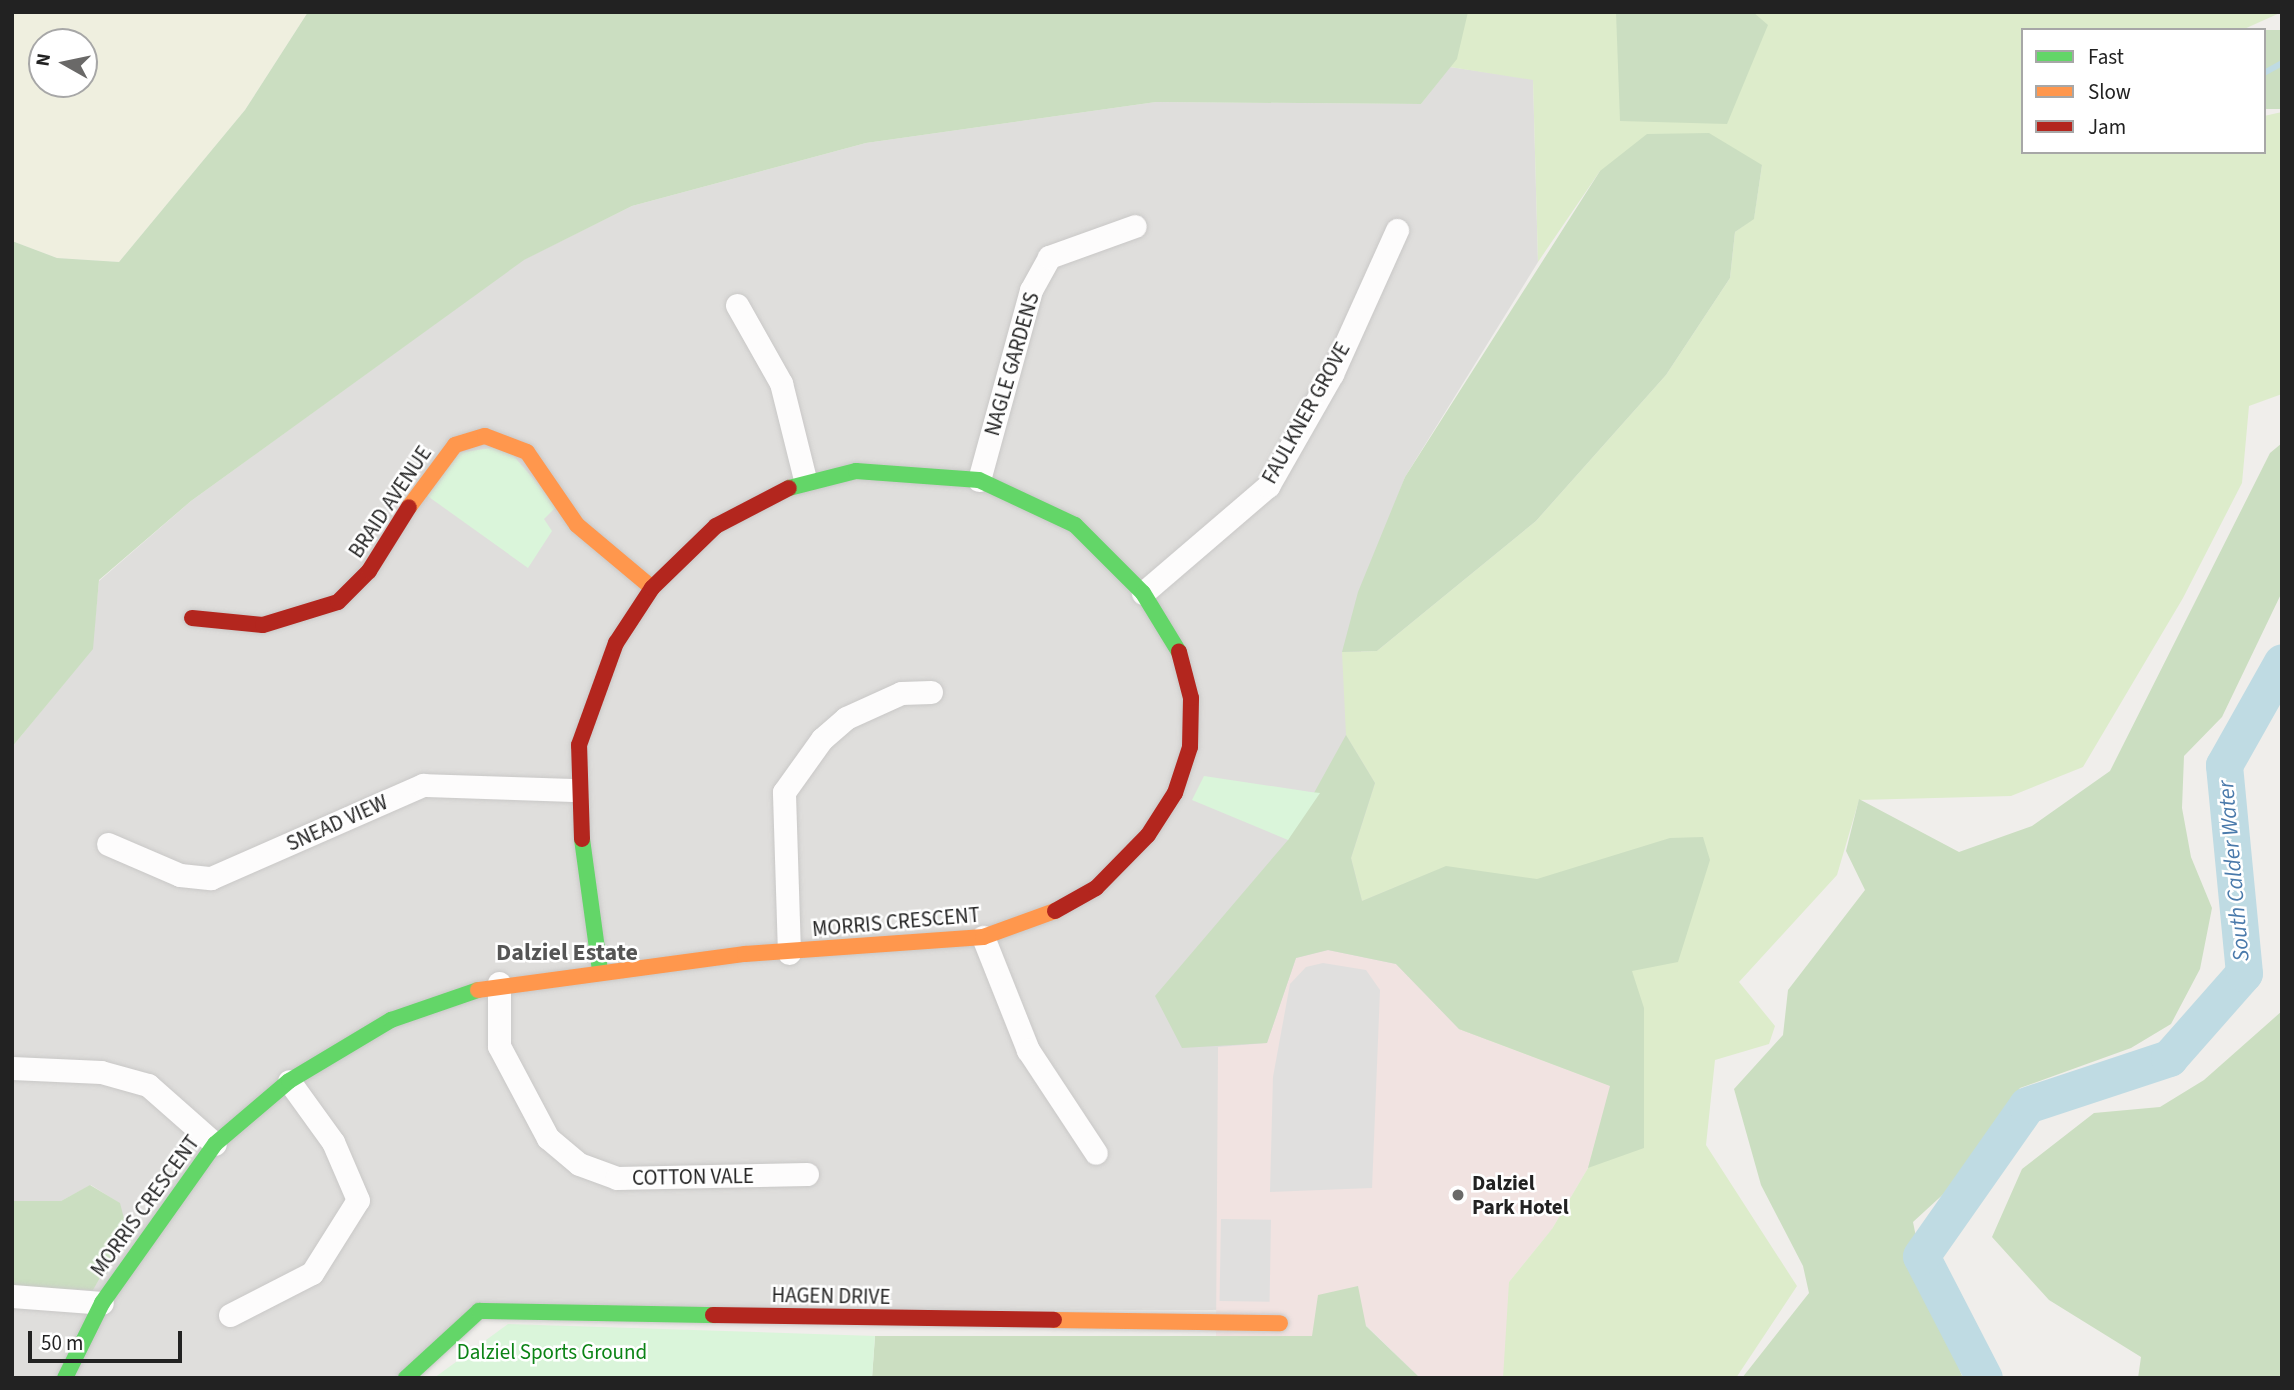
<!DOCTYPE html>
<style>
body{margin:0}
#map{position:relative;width:2294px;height:1390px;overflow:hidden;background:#f0eeeb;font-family:"Source Sans 3",sans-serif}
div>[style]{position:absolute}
.residential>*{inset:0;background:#dfdedc}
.commercial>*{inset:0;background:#f1e3e1}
.farmland>*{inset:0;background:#efefdf}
.grass>*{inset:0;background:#ddeccb}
.forest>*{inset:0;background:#cbdec1;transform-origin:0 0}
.park>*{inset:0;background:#daf5da}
.parking>*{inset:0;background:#e0dfde;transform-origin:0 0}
.stream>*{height:6px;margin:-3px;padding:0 3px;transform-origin:3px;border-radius:3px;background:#bfdbe3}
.river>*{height:37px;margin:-18.5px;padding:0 18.5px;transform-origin:18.5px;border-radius:18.5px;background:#bfdbe3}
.roads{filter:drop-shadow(0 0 2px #c9c8c7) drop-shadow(0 0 2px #c9c8c7)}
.street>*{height:23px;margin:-11.5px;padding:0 11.5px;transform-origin:11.5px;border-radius:11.5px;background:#fdfcfc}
.fast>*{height:16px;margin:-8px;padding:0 8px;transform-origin:8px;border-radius:8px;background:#63d668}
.slow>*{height:16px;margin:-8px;padding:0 8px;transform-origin:8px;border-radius:8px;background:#ff974d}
.jam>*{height:16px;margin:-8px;padding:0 8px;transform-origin:8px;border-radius:8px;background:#b3261e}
.dots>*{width:19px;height:19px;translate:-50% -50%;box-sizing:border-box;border:4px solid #fff;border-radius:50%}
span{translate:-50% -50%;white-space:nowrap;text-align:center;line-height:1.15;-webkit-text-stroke:5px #fff;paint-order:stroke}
.street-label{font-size:21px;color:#222}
.poi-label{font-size:21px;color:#222;font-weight:700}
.left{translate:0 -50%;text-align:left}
.park-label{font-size:21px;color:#0c8416}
.water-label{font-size:23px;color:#4a7aab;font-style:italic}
.quarter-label{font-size:24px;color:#555;font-weight:700}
.frame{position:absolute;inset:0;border:14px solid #222;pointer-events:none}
.legend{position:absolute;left:2021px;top:28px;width:245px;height:126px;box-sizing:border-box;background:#fff;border:2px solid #a7a7a7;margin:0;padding:9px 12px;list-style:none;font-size:21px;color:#222}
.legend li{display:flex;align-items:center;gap:14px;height:35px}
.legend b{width:35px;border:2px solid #a7a7a7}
.north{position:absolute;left:28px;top:28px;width:70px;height:70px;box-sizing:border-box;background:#fff;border:2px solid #a7a7a7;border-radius:50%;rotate:279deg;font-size:19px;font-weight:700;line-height:28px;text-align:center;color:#222}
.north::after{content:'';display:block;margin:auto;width:24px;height:32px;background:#6a6968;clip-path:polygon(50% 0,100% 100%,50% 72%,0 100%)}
.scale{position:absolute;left:28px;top:1331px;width:154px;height:32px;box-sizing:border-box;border:4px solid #222;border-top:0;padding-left:9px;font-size:21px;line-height:24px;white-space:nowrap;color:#222;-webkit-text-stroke:5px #fff;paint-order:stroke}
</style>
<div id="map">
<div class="residential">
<i style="clip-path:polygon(1450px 67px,1533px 79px,1538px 262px,1405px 477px,1351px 621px,1552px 1229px,1420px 1378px,1366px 1325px,1215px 1310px,479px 1311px,406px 1378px,12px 1378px,12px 1288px,123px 1224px,119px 1203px,91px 1185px,61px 1201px,12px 1201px,12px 747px,92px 649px,99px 581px,191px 501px,523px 260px,632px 206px,866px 143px,1156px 102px,1421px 104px)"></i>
</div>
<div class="commercial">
<i style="clip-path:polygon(1328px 950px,1396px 964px,1459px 1029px,1611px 1086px,1588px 1168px,1552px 1229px,1509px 1282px,1515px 1313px,1504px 1378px,1420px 1378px,1366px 1325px,1313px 1336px,1216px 1336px,1218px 1047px,1267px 1043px,1296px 958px)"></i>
</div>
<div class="farmland">
<i style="clip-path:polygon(evenodd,12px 12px,308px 12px,245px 110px,119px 262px,57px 258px,12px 241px,12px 12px,42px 42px,84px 42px,84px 84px,42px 84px,42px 42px)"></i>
</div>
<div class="grass">
<i style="clip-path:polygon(1466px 12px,2282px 12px,2242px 30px,2023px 30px,2023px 152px,2264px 152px,2264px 116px,2282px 112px,2282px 394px,2249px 406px,2242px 483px,2183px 598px,2083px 767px,2011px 796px,1859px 800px,1837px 875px,1739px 982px,1775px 1026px,1769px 1044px,1715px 1060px,1706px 1145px,1797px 1286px,1736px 1378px,1503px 1378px,1509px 1282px,1552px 1229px,1588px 1168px,1611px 1086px,1459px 1029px,1445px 867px,1362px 901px,1351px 858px,1375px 783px,1346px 735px,1342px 652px,1377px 651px,1536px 521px,1666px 375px,1730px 278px,1735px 232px,1754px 218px,1762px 165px,1600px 171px,1538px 262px,1533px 80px,1450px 67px)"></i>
</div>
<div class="forest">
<i style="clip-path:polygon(308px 12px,1468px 12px,1457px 59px,1421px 104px,1156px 102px,866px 143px,632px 206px,524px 260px,191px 501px,99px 580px,93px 649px,12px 747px,12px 241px,57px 258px,119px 262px,245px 110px)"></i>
<i style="clip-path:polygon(1616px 12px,1753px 12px,1768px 25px,1727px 124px,1620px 121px)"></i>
<i style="left:2282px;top:30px;width:79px;height:19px;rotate:90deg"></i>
<i style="clip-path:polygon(1709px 133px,1762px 165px,1754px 219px,1735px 232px,1730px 278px,1666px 375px,1536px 521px,1377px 651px,1342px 652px,1358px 592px,1405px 477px,1600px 171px,1647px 134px)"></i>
<i style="clip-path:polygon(2282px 443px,2282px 592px,2222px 717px,2184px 756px,2182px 808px,2191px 857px,2212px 908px,2200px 969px,2171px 1024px,2131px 1048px,2020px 1088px,1962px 1177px,1913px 1222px,1928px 1296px,1963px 1378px,1742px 1378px,1809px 1293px,1803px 1266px,1761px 1185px,1734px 1089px,1783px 1035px,1788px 990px,1865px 890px,1846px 851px,1859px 799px,1959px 852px,2032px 826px,2110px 771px,2270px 453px)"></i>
<i style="clip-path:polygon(1346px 735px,1375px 783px,1351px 858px,1362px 901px,1446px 866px,1537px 879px,1670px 838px,1703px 837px,1710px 860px,1678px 962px,1632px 971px,1644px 1008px,1644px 1148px,1588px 1168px,1610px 1086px,1459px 1029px,1396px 964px,1328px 950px,1296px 958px,1267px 1043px,1182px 1048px,1155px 996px,1288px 840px)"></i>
<i style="clip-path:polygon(2282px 1011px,2282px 1378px,2138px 1378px,2141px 1357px,2049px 1300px,1992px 1237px,2022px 1169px,2094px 1113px,2160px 1107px,2204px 1080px)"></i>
<i style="clip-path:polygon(90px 1185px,120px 1203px,127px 1230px,93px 1290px,12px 1288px,12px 1201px,61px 1201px)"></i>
<i style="clip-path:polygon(1358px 1286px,1366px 1326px,1420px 1378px,872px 1378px,875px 1336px,1312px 1336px,1318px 1295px)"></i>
</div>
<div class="park">
<i style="clip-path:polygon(505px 446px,557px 506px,544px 519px,552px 531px,528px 568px,422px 492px,456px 453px)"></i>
<i style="clip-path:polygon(1204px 776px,1311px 792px,1320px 793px,1288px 840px,1192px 800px)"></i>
<i style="clip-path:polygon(508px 1324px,875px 1336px,872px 1378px,434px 1378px)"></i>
</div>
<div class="parking">
<i style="clip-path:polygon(1323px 963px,1366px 970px,1380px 990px,1372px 1188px,1270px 1192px,1273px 1077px,1290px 984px,1306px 967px)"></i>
<i style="left:1221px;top:1219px;width:50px;height:82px;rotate:1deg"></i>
</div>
<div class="stream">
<i style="left:2264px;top:73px;width:21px;rotate:-29deg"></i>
</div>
<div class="river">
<i style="left:1984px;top:1378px;width:137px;rotate:-117.3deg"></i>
<i style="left:1921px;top:1256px;width:184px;rotate:-54.9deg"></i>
<i style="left:2027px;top:1105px;width:150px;rotate:-18.3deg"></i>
<i style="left:2169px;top:1058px;width:113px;rotate:-48.6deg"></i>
<i style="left:2244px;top:973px;width:209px;rotate:-95.5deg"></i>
<i style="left:2224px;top:765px;width:118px;rotate:-60.6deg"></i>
</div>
<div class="roads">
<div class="street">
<i style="left:737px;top:305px;width:90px;rotate:60.6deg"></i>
<i style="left:781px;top:383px;width:99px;rotate:76deg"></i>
<i style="left:979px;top:480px;width:197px;rotate:-74.7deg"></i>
<i style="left:1031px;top:290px;width:38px;rotate:-61deg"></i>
<i style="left:1049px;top:257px;width:91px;rotate:-19.8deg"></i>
<i style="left:1143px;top:593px;width:165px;rotate:-40.6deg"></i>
<i style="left:1268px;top:486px;width:129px;rotate:-60.3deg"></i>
<i style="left:1332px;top:374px;width:158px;rotate:-65.7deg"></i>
<i style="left:108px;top:844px;width:78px;rotate:23.3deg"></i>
<i style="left:180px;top:875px;width:31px;rotate:6deg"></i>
<i style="left:211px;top:878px;width:232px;rotate:-23.7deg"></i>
<i style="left:423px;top:785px;width:153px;rotate:1.9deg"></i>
<i style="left:983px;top:937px;width:122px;rotate:68.3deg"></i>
<i style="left:1028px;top:1050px;width:123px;rotate:56.6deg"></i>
<i style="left:789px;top:953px;width:161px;rotate:-91.8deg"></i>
<i style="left:784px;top:792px;width:65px;rotate:-54.4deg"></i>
<i style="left:822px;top:739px;width:32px;rotate:-41deg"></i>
<i style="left:846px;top:718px;width:60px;rotate:-24.4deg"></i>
<i style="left:901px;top:693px;width:30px;rotate:-2deg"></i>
<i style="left:499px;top:983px;width:63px;rotate:90deg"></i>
<i style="left:499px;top:1046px;width:104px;rotate:62deg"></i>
<i style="left:548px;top:1138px;width:40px;rotate:40deg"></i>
<i style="left:579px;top:1164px;width:40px;rotate:20.2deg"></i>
<i style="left:617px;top:1178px;width:190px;rotate:-1.2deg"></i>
<i style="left:12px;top:1068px;width:89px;rotate:2.6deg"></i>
<i style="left:101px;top:1072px;width:49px;rotate:15.5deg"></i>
<i style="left:148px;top:1085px;width:89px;rotate:41.4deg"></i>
<i style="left:12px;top:1296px;width:90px;rotate:4.4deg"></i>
<i style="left:230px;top:1315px;width:92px;rotate:-27.1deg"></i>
<i style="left:312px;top:1273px;width:86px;rotate:-57.8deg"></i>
<i style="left:358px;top:1200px;width:63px;rotate:-113.3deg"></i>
<i style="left:333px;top:1142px;width:75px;rotate:-125.8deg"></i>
</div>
<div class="fast">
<i style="left:789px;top:488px;width:69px;rotate:-14.2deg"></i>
<i style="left:856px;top:471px;width:123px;rotate:4.2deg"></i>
<i style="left:979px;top:480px;width:106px;rotate:25.1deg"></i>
<i style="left:1075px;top:525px;width:96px;rotate:45deg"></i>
<i style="left:1143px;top:593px;width:69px;rotate:58.6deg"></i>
<i style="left:582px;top:839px;width:133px;rotate:82.2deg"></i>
<i style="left:65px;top:1378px;width:84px;rotate:-63.7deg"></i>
<i style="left:102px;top:1303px;width:195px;rotate:-54.6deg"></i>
<i style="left:215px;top:1144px;width:97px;rotate:-40.4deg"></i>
<i style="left:289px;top:1081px;width:119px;rotate:-30.9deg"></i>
<i style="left:391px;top:1020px;width:92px;rotate:-19deg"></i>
<i style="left:406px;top:1378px;width:99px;rotate:-42.5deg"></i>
<i style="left:479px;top:1311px;width:234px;rotate:1deg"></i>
</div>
<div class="slow">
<i style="left:409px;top:507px;width:77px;rotate:-53.4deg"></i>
<i style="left:455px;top:445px;width:31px;rotate:-17deg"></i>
<i style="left:485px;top:436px;width:45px;rotate:20.9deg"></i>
<i style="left:527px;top:452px;width:88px;rotate:55.6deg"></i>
<i style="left:577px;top:525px;width:98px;rotate:40deg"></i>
<i style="left:478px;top:990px;width:269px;rotate:-7.7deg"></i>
<i style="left:745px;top:954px;width:239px;rotate:-4.1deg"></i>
<i style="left:983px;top:937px;width:77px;rotate:-19.9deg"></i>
<i style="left:1054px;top:1320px;width:226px;rotate:0.8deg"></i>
</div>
<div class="jam">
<i style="left:192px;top:618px;width:71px;rotate:5.6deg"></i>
<i style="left:263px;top:625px;width:78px;rotate:-17deg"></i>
<i style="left:338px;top:602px;width:44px;rotate:-45deg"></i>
<i style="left:369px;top:571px;width:75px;rotate:-58deg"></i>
<i style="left:582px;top:839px;width:94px;rotate:-91.8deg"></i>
<i style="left:579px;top:745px;width:109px;rotate:-70.1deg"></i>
<i style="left:616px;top:643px;width:66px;rotate:-56.8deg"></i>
<i style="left:652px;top:588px;width:89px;rotate:-44.1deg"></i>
<i style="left:716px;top:526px;width:82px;rotate:-27.5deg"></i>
<i style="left:1055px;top:911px;width:47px;rotate:-29.3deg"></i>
<i style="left:1096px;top:888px;width:74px;rotate:-45.5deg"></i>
<i style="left:1148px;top:835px;width:50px;rotate:-57.3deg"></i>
<i style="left:1175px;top:793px;width:48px;rotate:-71.9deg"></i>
<i style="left:1190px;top:747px;width:49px;rotate:-88.8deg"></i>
<i style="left:1191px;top:698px;width:48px;rotate:-104.6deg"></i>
<i style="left:713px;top:1315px;width:341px;rotate:0.8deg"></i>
</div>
</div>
<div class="dots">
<i style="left:1458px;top:1195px;background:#6a6968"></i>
</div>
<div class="street-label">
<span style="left:1012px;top:364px;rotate:-74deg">NAGLE GARDENS</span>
<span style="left:1306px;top:413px;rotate:-61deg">FAULKNER GROVE</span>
<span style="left:390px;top:502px;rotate:-56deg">BRAID AVENUE</span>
<span style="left:337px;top:823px;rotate:-24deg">SNEAD VIEW</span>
<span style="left:896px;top:922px;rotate:-5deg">MORRIS CRESCENT</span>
<span style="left:693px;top:1177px;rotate:-1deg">COTTON VALE</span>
<span style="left:145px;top:1206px;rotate:-54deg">MORRIS CRESCENT</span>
<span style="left:831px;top:1296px;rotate:1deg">HAGEN DRIVE</span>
</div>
<div class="poi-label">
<span class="left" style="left:1472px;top:1195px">Dalziel<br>Park Hotel</span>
</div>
<div class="park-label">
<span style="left:552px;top:1352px">Dalziel Sports Ground</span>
</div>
<div class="water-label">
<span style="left:2234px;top:871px;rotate:-95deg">South Calder Water</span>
</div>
<div class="quarter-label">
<span style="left:567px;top:953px">Dalziel Estate</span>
</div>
<div class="frame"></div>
<ul class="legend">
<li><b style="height:9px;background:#63d668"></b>Fast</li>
<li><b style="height:9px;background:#ff974d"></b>Slow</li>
<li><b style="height:9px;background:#b3261e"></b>Jam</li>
</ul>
<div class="north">N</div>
<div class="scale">50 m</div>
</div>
